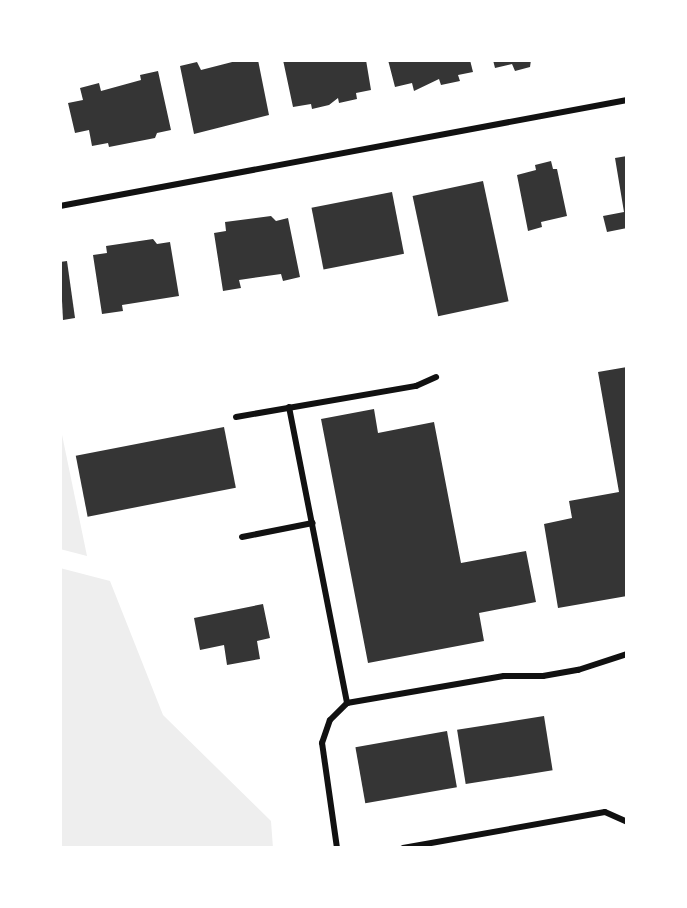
<!DOCTYPE html>
<style>
body{margin:0}
#map{position:relative;width:687px;height:908px;overflow:hidden;background:#fff;font-family:"Public Sans",sans-serif}
div>[style]{position:absolute}
.green>*{inset:0;background:#eee}
.building>*{inset:0;background:#353535;transform-origin:0 0}
.minor>*{height:6px;margin:-3px;padding:0 3px;transform-origin:3px;border-radius:3px;background:#111}
span{translate:-50% -50%;white-space:nowrap;text-align:center;line-height:1.15;-webkit-text-stroke:4.5px #fff;paint-order:stroke}
.frame{position:absolute;inset:0;border:62px solid #fff;pointer-events:none}
</style>
<div id="map">
<div class="green">
<i style="clip-path:polygon(60px 425px,87px 556px,60px 549px)"></i>
<i style="clip-path:polygon(60px 568px,110px 581px,163px 715px,271px 821px,273px 848px,60px 848px)"></i>
</div>
<div class="building">
<i style="clip-path:polygon(240px 60px,258px 60px,269px 115px,194px 134px,180px 66px,197px 62px,201px 70px)"></i>
<i style="clip-path:polygon(283px 60px,366px 60px,371px 90px,356px 93px,357px 99px,339px 103px,338px 98px,329px 105px,312px 109px,311px 104px,293px 107px)"></i>
<i style="clip-path:polygon(388px 60px,470px 60px,473px 72px,458px 75px,460px 81px,441px 85px,439px 79px,414px 91px,412px 83px,395px 87px)"></i>
<i style="clip-path:polygon(493px 60px,531px 60px,530px 67px,515px 71px,512px 64px,495px 68px)"></i>
<i style="clip-path:polygon(158px 71px,171px 130px,157px 133px,155px 138px,109px 147px,108px 143px,92px 146px,89px 130px,75px 133px,68px 103px,83px 100px,80px 88px,99px 83px,101px 91px,141px 80px,140px 75px)"></i>
<i style="clip-path:polygon(627px 156px,627px 228px,607px 232px,603px 216px,624px 212px,615px 158px)"></i>
<i style="clip-path:polygon(551px 161px,553px 169px,557px 169px,567px 216px,541px 222px,542px 227px,528px 231px,517px 175px,536px 170px,535px 165px)"></i>
<i style="left:483px;top:181px;width:123px;height:72px;rotate:78deg"></i>
<i style="left:392px;top:192px;width:63px;height:82px;rotate:79deg"></i>
<i style="clip-path:polygon(271px 216px,276px 221px,288px 218px,300px 277px,283px 281px,281px 274px,239px 280px,241px 288px,223px 291px,214px 233px,226px 231px,225px 222px)"></i>
<i style="clip-path:polygon(153px 239px,157px 244px,170px 242px,179px 296px,122px 305px,123px 311px,102px 314px,93px 255px,107px 253px,106px 246px)"></i>
<i style="clip-path:polygon(67px 261px,75px 318px,63px 320px,60px 262px)"></i>
<i style="clip-path:polygon(627px 367px,627px 596px,558px 608px,544px 524px,572px 518px,569px 501px,619px 492px,598px 372px)"></i>
<i style="clip-path:polygon(374px 409px,378px 433px,434px 422px,461px 563px,526px 551px,536px 602px,479px 613px,484px 641px,368px 663px,321px 419px)"></i>
<i style="left:224px;top:427px;width:62px;height:151px;rotate:79deg"></i>
<i style="clip-path:polygon(263px 604px,270px 638px,257px 641px,260px 659px,227px 665px,224px 645px,200px 650px,194px 618px)"></i>
<i style="left:544px;top:716px;width:55px;height:88px;rotate:81deg"></i>
<i style="left:447px;top:731px;width:57px;height:93px;rotate:80deg"></i>
</div>
<div class="minor">
<i style="left:60px;top:206px;width:577px;rotate:-10.59deg"></i>
<i style="left:289px;top:407px;width:302px;rotate:78.9deg"></i>
<i style="left:236px;top:417px;width:183px;rotate:-9.8deg"></i>
<i style="left:416px;top:386px;width:22px;rotate:-24deg"></i>
<i style="left:242px;top:537px;width:72px;rotate:-11.2deg"></i>
<i style="left:337px;top:848px;width:106px;rotate:-98.1deg"></i>
<i style="left:322px;top:743px;width:24px;rotate:-71deg"></i>
<i style="left:330px;top:720px;width:24px;rotate:-45deg"></i>
<i style="left:347px;top:703px;width:159px;rotate:-9.8deg"></i>
<i style="left:504px;top:676px;width:39px"></i>
<i style="left:543px;top:676px;width:36px;rotate:-10deg"></i>
<i style="left:578px;top:670px;width:52px;rotate:-18.1deg"></i>
<i style="left:403px;top:848px;width:205px;rotate:-10.1deg"></i>
<i style="left:605px;top:812px;width:24px;rotate:24deg"></i>
</div>
<div class="frame"></div>
</div>
